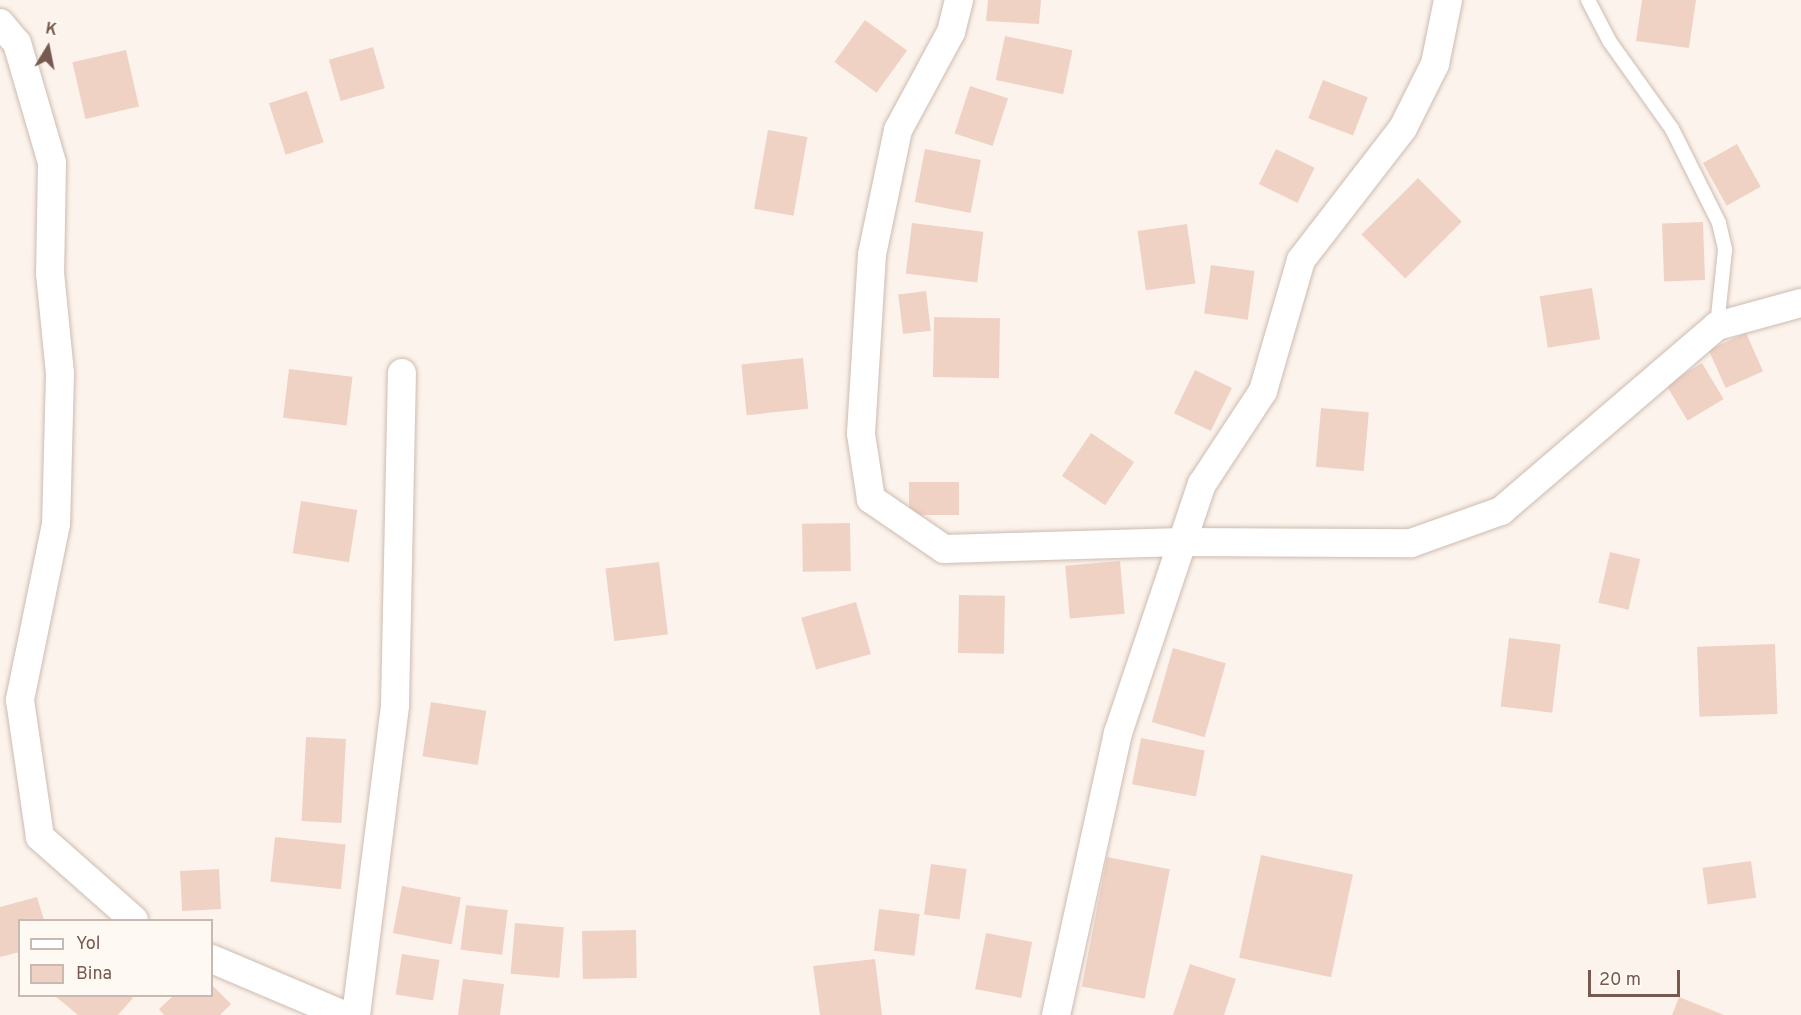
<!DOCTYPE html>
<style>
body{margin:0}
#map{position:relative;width:1801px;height:1015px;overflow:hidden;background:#fcf4ec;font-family:Overpass,sans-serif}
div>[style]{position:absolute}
.building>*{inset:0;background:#f0d2c5;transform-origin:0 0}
.roads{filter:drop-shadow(0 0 2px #cebbb1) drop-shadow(0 0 2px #cebbb1)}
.lane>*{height:14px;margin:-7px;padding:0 7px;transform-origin:7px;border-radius:7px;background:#fff}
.street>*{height:28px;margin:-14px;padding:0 14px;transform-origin:14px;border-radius:14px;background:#fff}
span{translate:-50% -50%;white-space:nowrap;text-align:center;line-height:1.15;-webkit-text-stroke:4.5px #fef9f3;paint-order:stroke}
.legend{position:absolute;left:18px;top:919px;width:195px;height:78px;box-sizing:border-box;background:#fef9f3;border:2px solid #c8b9b1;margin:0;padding:8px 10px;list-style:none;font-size:18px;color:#77594f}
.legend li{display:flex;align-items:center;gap:12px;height:30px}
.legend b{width:30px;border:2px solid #c8b9b1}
.north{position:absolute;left:18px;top:18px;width:60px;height:60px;-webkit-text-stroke:4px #fef9f3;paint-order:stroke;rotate:10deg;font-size:16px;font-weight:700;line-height:24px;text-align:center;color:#77594f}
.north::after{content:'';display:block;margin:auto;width:21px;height:27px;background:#77594f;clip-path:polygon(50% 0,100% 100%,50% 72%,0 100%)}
.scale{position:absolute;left:1588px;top:970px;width:92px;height:27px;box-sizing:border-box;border:3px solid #77594f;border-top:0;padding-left:8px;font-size:18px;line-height:21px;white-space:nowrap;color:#77594f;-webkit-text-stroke:4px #fef9f3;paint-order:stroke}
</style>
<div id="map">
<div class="building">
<i style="clip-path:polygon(988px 0,1041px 0,1039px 24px,986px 21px)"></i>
<i style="clip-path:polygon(1642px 0,1696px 0,1689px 48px,1636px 41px)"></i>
<i style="left:865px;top:20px;width:52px;height:52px;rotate:36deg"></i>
<i style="left:1005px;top:36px;width:69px;height:45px;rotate:12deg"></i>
<i style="left:373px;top:47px;width:43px;height:46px;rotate:74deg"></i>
<i style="left:126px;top:50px;width:58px;height:55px;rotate:77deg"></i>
<i style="left:1323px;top:80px;width:48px;height:41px;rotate:21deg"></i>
<i style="left:970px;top:86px;width:40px;height:50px;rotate:18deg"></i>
<i style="left:307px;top:91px;width:54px;height:40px;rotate:72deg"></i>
<i style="left:768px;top:130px;width:40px;height:80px;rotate:10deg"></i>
<i style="left:1737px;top:144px;width:49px;height:39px;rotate:61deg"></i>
<i style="left:925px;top:149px;width:57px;height:54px;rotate:11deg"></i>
<i style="left:1276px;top:149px;width:43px;height:39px;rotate:26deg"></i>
<i style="left:1418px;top:178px;width:62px;height:80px;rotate:45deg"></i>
<i style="left:1703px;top:222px;width:58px;height:41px;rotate:88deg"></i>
<i style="left:912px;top:223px;width:72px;height:51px;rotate:7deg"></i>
<i style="left:1187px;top:224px;width:60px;height:50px;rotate:82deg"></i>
<i style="left:1211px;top:265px;width:44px;height:49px;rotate:8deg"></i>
<i style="left:1592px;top:288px;width:52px;height:53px;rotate:81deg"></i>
<i style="left:926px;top:291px;width:40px;height:28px;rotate:83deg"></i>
<i style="left:934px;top:317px;width:66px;height:60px;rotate:1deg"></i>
<i style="left:1746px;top:333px;width:42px;height:41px;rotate:66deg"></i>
<i style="left:803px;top:358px;width:51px;height:62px;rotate:84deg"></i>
<i style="left:1702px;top:363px;width:42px;height:42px;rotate:59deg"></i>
<i style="left:289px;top:369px;width:64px;height:49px;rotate:7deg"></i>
<i style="left:1195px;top:370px;width:41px;height:48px;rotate:26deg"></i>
<i style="left:1321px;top:408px;width:48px;height:59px;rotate:5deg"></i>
<i style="left:1091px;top:433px;width:52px;height:52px;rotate:34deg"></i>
<i style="left:959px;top:482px;width:33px;height:50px;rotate:90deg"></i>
<i style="left:301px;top:501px;width:57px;height:53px;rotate:9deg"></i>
<i style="left:850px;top:523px;width:48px;height:48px;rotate:89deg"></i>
<i style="left:1610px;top:552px;width:31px;height:52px;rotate:13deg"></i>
<i style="left:1120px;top:561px;width:53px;height:55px;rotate:85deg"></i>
<i style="left:659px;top:562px;width:73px;height:54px;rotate:83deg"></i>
<i style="left:959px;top:595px;width:46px;height:58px;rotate:1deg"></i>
<i style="left:856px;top:602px;width:54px;height:57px;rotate:74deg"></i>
<i style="left:1509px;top:638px;width:52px;height:69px;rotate:7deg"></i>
<i style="left:1775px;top:644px;width:70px;height:78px;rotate:88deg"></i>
<i style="left:1173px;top:648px;width:55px;height:77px;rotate:16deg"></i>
<i style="left:431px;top:702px;width:56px;height:55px;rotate:9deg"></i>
<i style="left:306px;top:737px;width:40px;height:84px;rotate:3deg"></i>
<i style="left:1141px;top:738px;width:65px;height:47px;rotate:11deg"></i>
<i style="left:275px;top:837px;width:71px;height:45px;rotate:6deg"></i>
<i style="left:1261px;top:855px;width:94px;height:105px;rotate:12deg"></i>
<i style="left:1107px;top:857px;width:64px;height:132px;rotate:11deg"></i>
<i style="left:1751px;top:861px;width:37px;height:49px;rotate:82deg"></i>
<i style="left:931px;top:864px;width:36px;height:51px;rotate:8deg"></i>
<i style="left:219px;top:869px;width:40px;height:39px;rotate:87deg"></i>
<i style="left:402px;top:886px;width:60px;height:48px;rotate:11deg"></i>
<i style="clip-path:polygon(37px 897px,44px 920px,20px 920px,20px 952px,0 957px,0 907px)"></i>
<i style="left:466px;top:905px;width:42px;height:45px;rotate:7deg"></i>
<i style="left:879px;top:909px;width:41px;height:42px;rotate:7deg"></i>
<i style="left:515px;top:923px;width:49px;height:51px;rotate:5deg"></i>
<i style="left:636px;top:930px;width:48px;height:54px;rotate:89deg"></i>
<i style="left:986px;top:933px;width:47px;height:57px;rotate:11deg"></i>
<i style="left:402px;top:954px;width:38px;height:41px;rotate:9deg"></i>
<i style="clip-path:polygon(875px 959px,882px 1015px,820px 1015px,813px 966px)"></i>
<i style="clip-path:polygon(1190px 964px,1236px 979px,1224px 1015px,1173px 1015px)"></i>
<i style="clip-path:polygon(463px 979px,504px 984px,500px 1015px,458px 1015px)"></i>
<i style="clip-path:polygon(212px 985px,231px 1004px,220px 1015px,164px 1015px,159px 1009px,173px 996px,212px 996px)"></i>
<i style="clip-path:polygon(55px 996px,130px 996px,133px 998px,118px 1015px,78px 1015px)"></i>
<i style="clip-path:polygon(1679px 997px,1724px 1015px,1672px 1015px)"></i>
</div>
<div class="roads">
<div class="lane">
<i style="left:1588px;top:0;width:47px;rotate:62.4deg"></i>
<i style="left:1610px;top:42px;width:107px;rotate:54.5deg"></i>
<i style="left:1672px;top:129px;width:105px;rotate:63.4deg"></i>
<i style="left:1719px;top:223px;width:28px;rotate:77deg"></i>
<i style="left:1725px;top:250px;width:76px;rotate:96deg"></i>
</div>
<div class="street">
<i style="left:959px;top:0;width:33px;rotate:104deg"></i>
<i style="left:951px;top:32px;width:111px;rotate:118.4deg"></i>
<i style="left:898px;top:130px;width:127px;rotate:101.8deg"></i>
<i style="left:872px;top:254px;width:180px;rotate:93.5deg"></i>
<i style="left:861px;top:434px;width:66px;rotate:81.3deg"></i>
<i style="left:871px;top:499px;width:88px;rotate:34.4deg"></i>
<i style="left:944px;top:549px;width:238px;rotate:-1.7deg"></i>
<i style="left:1182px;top:542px;width:229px;rotate:0.3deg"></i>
<i style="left:1411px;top:543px;width:96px;rotate:-19.6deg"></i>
<i style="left:1501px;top:511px;width:284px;rotate:-40.6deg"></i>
<i style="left:1717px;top:326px;width:87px;rotate:-15.3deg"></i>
<i style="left:0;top:23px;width:26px;rotate:50deg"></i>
<i style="left:17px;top:43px;width:125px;rotate:73.7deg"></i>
<i style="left:52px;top:163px;width:110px;rotate:91deg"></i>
<i style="left:50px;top:273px;width:101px;rotate:84.3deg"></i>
<i style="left:60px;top:374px;width:150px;rotate:91.5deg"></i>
<i style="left:56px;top:524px;width:180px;rotate:101.6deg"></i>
<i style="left:20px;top:700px;width:138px;rotate:81.7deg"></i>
<i style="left:40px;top:837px;width:125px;rotate:41.4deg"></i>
<i style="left:212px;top:959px;width:143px;rotate:23deg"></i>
<i style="left:356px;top:1015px;width:312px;rotate:-82.8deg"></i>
<i style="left:395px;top:705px;width:332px;rotate:-88.8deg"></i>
<i style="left:1056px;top:1015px;width:289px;rotate:-77.6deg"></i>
<i style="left:1118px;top:733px;width:263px;rotate:-71.4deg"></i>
<i style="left:1202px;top:484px;width:111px;rotate:-56.7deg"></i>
<i style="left:1263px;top:391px;width:136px;rotate:-73.8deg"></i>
<i style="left:1301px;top:260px;width:167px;rotate:-52.3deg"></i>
<i style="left:1403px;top:128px;width:72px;rotate:-63.4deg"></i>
<i style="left:1435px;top:64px;width:65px;rotate:-78.5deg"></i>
</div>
</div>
<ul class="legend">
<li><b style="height:8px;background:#fff"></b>Yol</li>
<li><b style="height:16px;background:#f0d2c5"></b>Bina</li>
</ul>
<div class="north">K</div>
<div class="scale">20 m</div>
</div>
